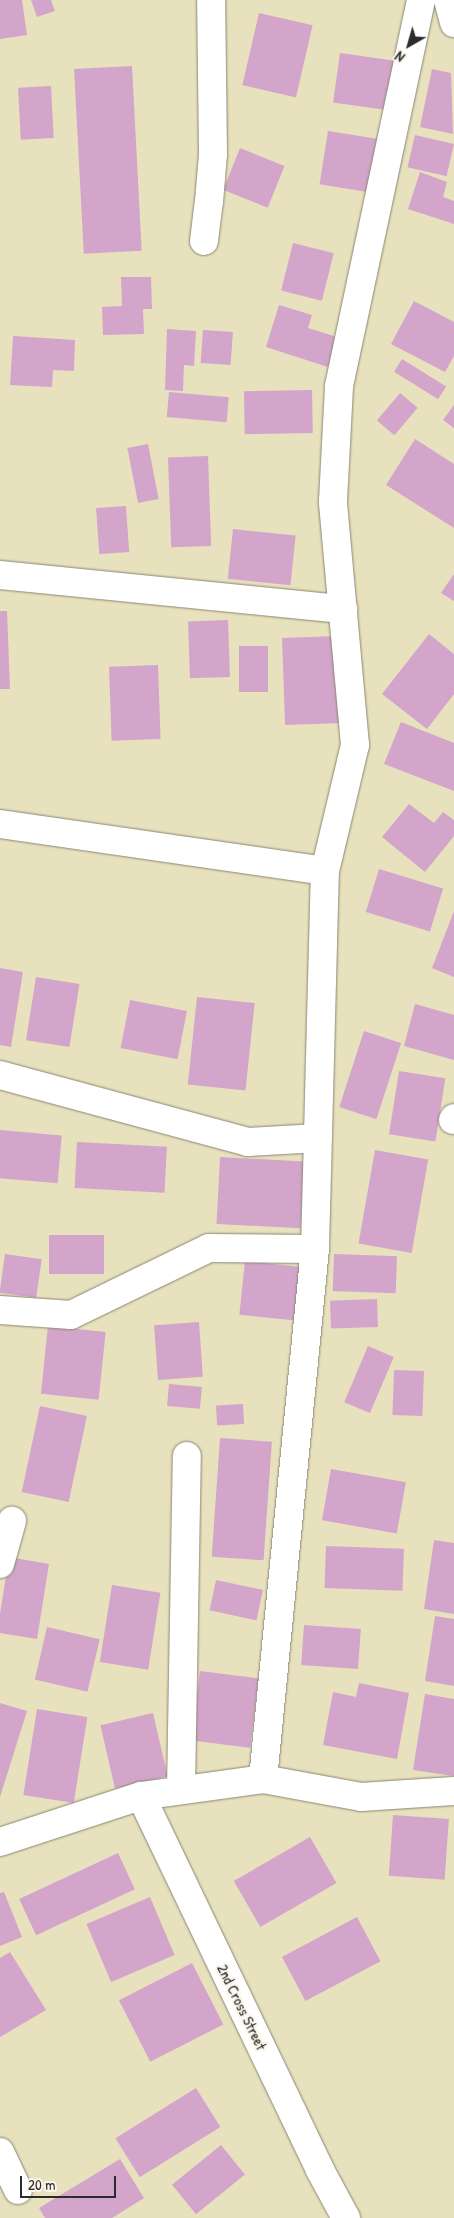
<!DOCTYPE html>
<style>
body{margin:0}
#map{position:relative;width:454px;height:2218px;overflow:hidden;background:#e8e1bd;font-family:"Patrick Hand",sans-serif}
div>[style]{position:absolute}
.building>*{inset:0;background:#d3a5ca;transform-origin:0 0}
.roads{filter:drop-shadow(0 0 1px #8a8674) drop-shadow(0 0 1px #8a8674)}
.minor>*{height:28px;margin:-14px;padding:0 14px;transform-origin:14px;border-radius:14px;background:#fff}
span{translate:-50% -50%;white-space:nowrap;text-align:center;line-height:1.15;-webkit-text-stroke:5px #fbf7ec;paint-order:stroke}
.street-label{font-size:15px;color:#2b2b2b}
.north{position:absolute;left:384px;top:20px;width:50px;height:50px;-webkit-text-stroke:4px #fbf7ec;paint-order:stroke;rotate:218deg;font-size:14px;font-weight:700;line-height:20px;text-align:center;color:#2b2b2b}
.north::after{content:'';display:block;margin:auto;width:18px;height:22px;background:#2b2b2b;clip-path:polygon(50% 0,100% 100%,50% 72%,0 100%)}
.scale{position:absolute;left:20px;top:2176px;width:96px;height:22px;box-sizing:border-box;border:2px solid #2b2b2b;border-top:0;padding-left:6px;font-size:15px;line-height:18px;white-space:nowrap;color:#2b2b2b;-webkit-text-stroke:4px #fbf7ec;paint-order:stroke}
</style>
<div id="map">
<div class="building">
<i style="clip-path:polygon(0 0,22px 0,27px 35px,0 39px)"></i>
<i style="clip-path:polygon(31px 0,51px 0,55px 11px,37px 17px)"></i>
<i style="left:259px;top:13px;width:55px;height:74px;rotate:13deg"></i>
<i style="left:340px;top:53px;width:56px;height:50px;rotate:8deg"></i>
<i style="left:132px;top:66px;width:185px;height:58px;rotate:87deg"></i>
<i style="clip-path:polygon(432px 69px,451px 73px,453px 134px,420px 127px)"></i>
<i style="left:51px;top:86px;width:52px;height:33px;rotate:87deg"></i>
<i style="left:328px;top:131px;width:50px;height:54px;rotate:9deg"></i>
<i style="left:415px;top:135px;width:40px;height:33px;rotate:13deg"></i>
<i style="left:240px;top:148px;width:48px;height:45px;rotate:22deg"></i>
<i style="clip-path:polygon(420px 172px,447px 182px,443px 197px,454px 201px,454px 224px,408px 209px)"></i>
<i style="left:293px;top:243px;width:42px;height:49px;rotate:14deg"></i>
<i style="clip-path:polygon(121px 277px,151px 277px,152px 309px,143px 309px,144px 334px,103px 335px,102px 307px,122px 306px)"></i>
<i style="clip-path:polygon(414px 301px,454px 322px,454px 356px,445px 372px,391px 344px)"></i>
<i style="clip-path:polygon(279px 305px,312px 315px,308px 328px,337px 337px,328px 367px,266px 347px)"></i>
<i style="clip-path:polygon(167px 329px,196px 331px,194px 366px,184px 365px,183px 391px,165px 390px)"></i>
<i style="left:203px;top:330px;width:30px;height:33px;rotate:4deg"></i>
<i style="clip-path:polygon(13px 336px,75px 340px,74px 371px,53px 370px,52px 387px,10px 385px)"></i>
<i style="left:402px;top:359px;width:52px;height:15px;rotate:32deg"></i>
<i style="left:312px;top:390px;width:43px;height:68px;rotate:89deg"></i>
<i style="left:169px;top:392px;width:60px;height:25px;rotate:5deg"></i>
<i style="left:400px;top:393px;width:23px;height:36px;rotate:40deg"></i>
<i style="clip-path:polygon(454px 405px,454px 428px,443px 420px)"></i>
<i style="clip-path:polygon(415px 439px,454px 464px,454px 528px,386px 485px)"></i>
<i style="left:148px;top:444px;width:56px;height:21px;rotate:79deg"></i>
<i style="left:208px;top:456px;width:90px;height:40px;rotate:88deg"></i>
<i style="left:126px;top:506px;width:46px;height:30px;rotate:86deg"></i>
<i style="left:233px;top:529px;width:63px;height:50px;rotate:6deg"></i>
<i style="clip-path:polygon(454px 574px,454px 601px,441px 593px)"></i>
<i style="clip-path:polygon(0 611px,7px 611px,10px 689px,0 689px)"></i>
<i style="left:228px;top:620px;width:57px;height:40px;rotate:88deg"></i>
<i style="clip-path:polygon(429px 634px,454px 654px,454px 694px,427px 729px,382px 694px)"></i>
<i style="left:338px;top:636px;width:87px;height:56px;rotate:88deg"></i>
<i style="left:239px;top:646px;width:29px;height:46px"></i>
<i style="left:158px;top:665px;width:74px;height:49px;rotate:88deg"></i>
<i style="clip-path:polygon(401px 722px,454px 743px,454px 791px,384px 764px)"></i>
<i style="clip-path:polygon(409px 804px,434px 823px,443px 812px,454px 820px,454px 836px,425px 872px,382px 837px)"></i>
<i style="left:379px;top:869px;width:67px;height:45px;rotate:17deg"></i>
<i style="clip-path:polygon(454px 911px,454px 977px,432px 968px)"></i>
<i style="clip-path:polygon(0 968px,23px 972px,11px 1047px,0 1045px)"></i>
<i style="left:36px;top:977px;width:44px;height:64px;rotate:9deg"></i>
<i style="left:197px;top:997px;width:58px;height:88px;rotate:6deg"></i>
<i style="left:130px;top:1000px;width:58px;height:49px;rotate:11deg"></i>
<i style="clip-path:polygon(415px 1004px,454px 1015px,454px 1060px,404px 1046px)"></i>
<i style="left:364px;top:1031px;width:39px;height:80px;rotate:18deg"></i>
<i style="left:399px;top:1071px;width:47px;height:64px;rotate:9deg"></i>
<i style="left:0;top:1130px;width:62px;height:48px;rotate:5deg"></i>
<i style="left:77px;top:1142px;width:90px;height:46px;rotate:3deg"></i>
<i style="left:375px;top:1150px;width:54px;height:95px;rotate:10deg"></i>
<i style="left:220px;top:1157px;width:84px;height:67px;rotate:3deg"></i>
<i style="left:49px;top:1235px;width:55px;height:39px"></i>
<i style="left:5px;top:1254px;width:37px;height:39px;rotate:8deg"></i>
<i style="left:334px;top:1254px;width:63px;height:37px;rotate:2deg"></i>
<i style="left:245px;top:1261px;width:61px;height:54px;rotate:6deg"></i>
<i style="left:377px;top:1299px;width:28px;height:47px;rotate:88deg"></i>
<i style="left:199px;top:1322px;width:55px;height:45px;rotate:86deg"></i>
<i style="left:48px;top:1326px;width:58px;height:68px;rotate:6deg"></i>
<i style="left:368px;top:1346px;width:28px;height:61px;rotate:23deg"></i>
<i style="left:394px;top:1370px;width:30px;height:45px;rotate:2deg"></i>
<i style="left:169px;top:1384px;width:33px;height:22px;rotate:5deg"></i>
<i style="left:243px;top:1404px;width:20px;height:27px;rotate:87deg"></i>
<i style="left:40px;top:1406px;width:48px;height:88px;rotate:12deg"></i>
<i style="left:220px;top:1438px;width:52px;height:119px;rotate:4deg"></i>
<i style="left:331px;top:1469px;width:76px;height:52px;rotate:10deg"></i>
<i style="clip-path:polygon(434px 1540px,454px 1543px,454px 1614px,424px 1609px)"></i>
<i style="left:326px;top:1546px;width:78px;height:42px;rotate:2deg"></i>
<i style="clip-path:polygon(9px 1557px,49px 1564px,37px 1639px,0 1633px,0 1614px)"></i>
<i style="left:216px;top:1580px;width:48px;height:31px;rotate:12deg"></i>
<i style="left:112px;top:1585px;width:49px;height:78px;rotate:9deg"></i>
<i style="clip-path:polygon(435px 1616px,454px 1619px,454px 1686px,425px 1681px)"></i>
<i style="left:304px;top:1625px;width:57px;height:40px;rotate:4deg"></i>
<i style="left:47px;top:1627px;width:54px;height:54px;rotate:13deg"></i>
<i style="left:200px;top:1671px;width:59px;height:70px;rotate:7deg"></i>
<i style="clip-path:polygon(359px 1683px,409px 1693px,397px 1759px,323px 1745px,333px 1692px,356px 1697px)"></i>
<i style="clip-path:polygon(425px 1694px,454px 1699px,454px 1776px,413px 1770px)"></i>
<i style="clip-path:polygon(0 1703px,27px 1711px,0 1797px)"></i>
<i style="left:37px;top:1709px;width:51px;height:87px;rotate:9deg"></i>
<i style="left:153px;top:1713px;width:65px;height:54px;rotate:77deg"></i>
<i style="left:393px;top:1815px;width:56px;height:61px;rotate:4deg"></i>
<i style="left:310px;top:1837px;width:53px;height:88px;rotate:60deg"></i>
<i style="left:118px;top:1853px;width:40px;height:109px;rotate:65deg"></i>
<i style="clip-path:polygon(4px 1892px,22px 1937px,0 1946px,0 1893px)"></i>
<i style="left:150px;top:1897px;width:63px;height:69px;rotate:67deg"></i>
<i style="left:357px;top:1917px;width:50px;height:85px;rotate:62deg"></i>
<i style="clip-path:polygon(10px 1952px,46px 2010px,0 2037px,0 1958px)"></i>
<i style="left:192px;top:1963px;width:69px;height:82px;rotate:63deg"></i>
<i style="left:196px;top:2088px;width:46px;height:95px;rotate:58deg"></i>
<i style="left:221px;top:2145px;width:38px;height:63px;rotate:51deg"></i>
<i style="clip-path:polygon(120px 2159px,144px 2198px,112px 2218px,45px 2218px,39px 2208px)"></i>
</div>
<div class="roads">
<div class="minor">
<i style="left:448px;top:0;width:24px;rotate:75deg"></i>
<i style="left:204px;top:241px;width:39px;rotate:-83deg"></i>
<i style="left:209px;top:202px;width:48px;rotate:-85.2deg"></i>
<i style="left:213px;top:154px;width:154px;rotate:-90.7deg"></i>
<i style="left:0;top:575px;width:345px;rotate:5.7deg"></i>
<i style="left:0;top:824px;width:328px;rotate:8.2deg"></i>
<i style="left:0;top:1075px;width:257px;rotate:15.1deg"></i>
<i style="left:248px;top:1142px;width:70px;rotate:-3.3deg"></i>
<i style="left:453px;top:1120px;width:2px;rotate:-63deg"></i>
<i style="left:0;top:1310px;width:71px;rotate:4deg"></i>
<i style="left:71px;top:1315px;width:153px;rotate:-25.9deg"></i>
<i style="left:209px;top:1248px;width:106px;rotate:0.5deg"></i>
<i style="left:0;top:1564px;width:45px;rotate:-74.4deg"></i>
<i style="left:263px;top:1779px;width:533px;rotate:-84.4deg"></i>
<i style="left:315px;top:1249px;width:378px;rotate:-88.5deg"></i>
<i style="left:325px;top:871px;width:130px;rotate:-76.6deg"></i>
<i style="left:355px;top:745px;width:245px;rotate:-95.2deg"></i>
<i style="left:333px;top:501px;width:115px;rotate:-87deg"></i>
<i style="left:339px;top:386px;width:395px;rotate:-78deg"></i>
<i style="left:181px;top:1789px;width:333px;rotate:-89deg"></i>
<i style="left:141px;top:1796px;width:415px;rotate:64.4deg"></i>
<i style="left:320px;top:2170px;width:55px;rotate:61.6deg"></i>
<i style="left:0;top:1842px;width:148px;rotate:-18.1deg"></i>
<i style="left:141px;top:1796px;width:123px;rotate:-7.9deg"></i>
<i style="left:263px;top:1779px;width:100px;rotate:10.4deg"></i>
<i style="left:361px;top:1797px;width:93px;rotate:-3.7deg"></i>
<i style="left:0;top:2152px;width:42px;rotate:64.7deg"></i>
</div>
</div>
<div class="street-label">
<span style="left:242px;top:2007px;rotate:64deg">2nd Cross Street</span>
</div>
<div class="north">N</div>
<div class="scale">20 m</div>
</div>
